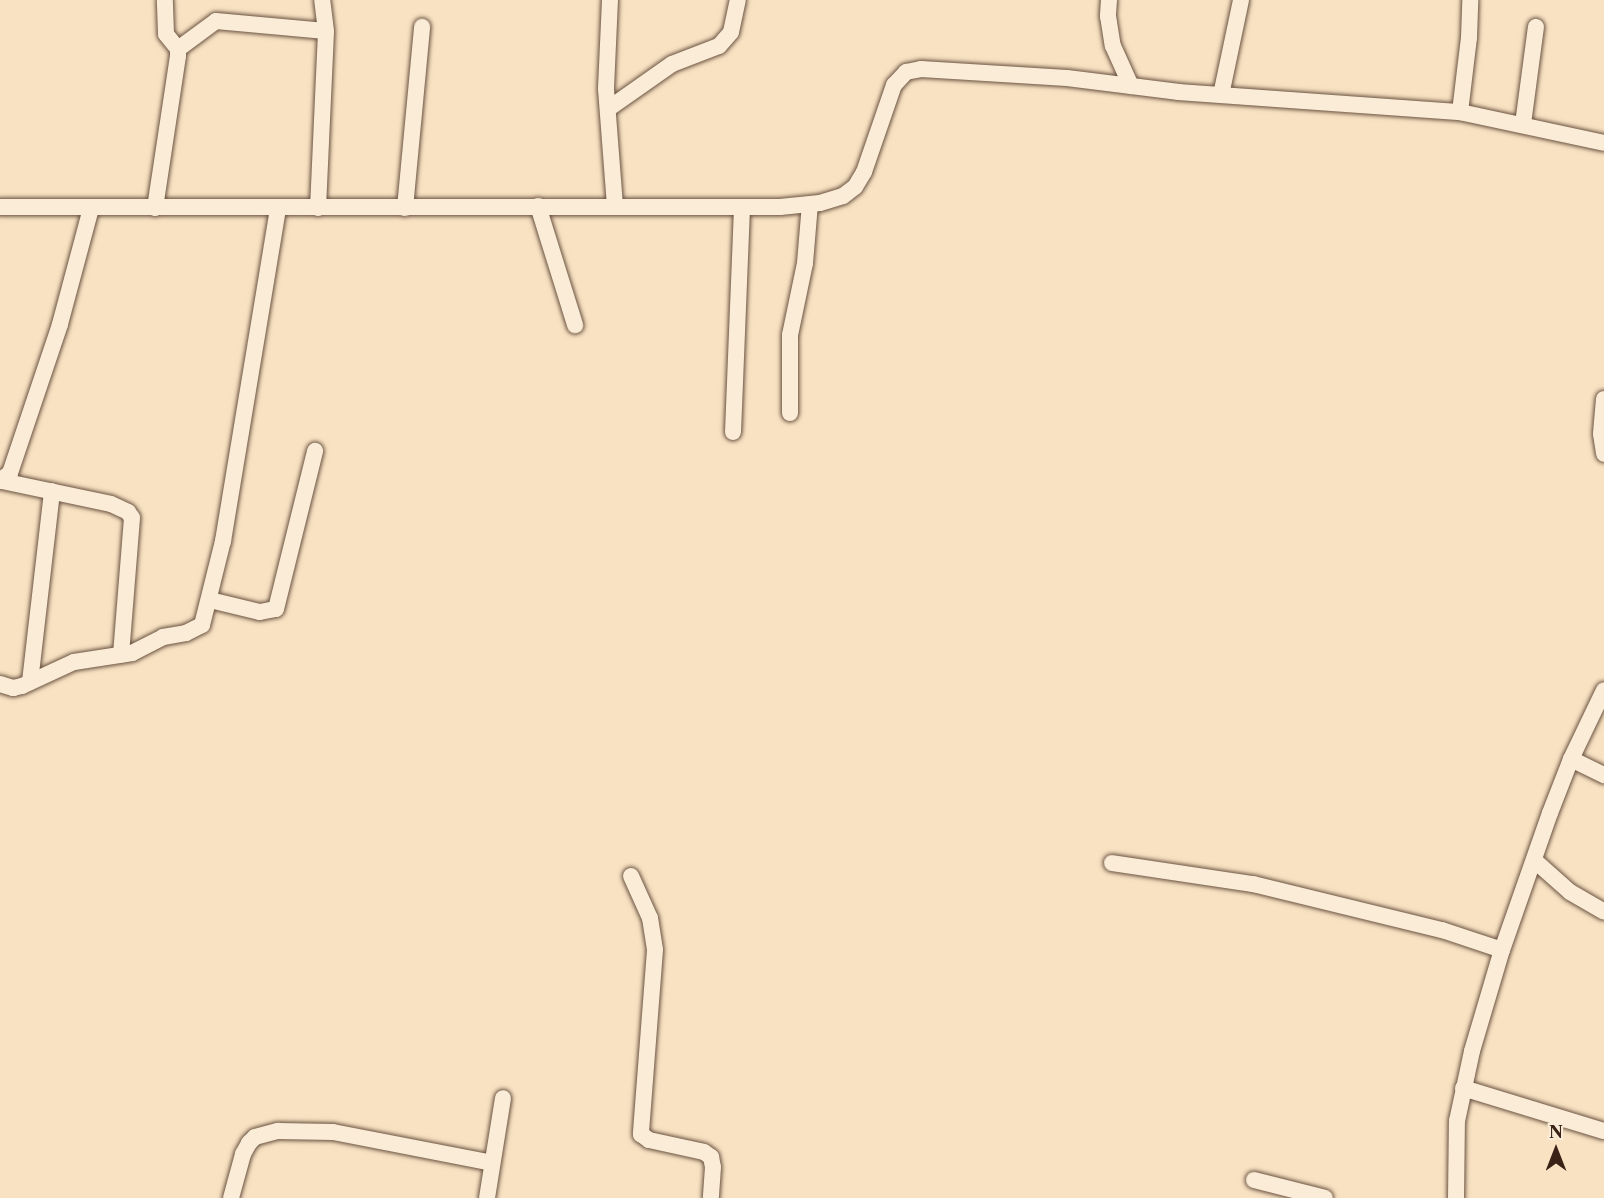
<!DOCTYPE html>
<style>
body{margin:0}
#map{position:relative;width:1604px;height:1198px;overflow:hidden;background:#f8e2c2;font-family:"Libre Caslon Text",serif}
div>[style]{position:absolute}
.roads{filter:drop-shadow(0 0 2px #6a5241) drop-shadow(0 0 2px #6a5241)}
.street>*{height:16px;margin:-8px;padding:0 8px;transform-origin:8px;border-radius:8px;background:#faecd7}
span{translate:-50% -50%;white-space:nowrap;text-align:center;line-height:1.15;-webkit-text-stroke:4.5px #faecd7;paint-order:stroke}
.north{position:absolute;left:1526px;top:1120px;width:60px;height:60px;-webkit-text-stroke:4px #faecd7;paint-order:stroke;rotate:0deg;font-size:16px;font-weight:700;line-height:24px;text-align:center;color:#3a2216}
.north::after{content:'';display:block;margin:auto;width:21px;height:27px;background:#3a2216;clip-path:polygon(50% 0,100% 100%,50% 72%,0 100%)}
</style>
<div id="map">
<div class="roads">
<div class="street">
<i style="left:610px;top:0;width:89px;rotate:92.6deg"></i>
<i style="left:606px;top:89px;width:117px;rotate:85.6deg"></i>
<i style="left:1109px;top:0;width:16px;rotate:94deg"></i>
<i style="left:1108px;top:16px;width:30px;rotate:81deg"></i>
<i style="left:1113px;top:46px;width:44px;rotate:65.8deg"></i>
<i style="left:178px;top:49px;width:47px;rotate:-36.4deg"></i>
<i style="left:216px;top:21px;width:110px;rotate:5.2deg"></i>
<i style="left:1221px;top:95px;width:97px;rotate:-78.1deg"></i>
<i style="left:608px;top:109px;width:78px;rotate:-35.1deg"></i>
<i style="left:672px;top:64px;width:50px;rotate:-21deg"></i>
<i style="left:719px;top:46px;width:18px;rotate:-49deg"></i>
<i style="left:731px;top:32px;width:33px;rotate:-78deg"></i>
<i style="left:1460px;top:112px;width:75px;rotate:-83.1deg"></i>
<i style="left:1469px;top:38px;width:38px;rotate:-88deg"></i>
<i style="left:1523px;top:124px;width:98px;rotate:-82.4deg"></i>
<i style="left:538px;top:206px;width:125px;rotate:72.7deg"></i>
<i style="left:0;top:207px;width:780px"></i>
<i style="left:780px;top:207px;width:40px;rotate:-5.7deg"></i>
<i style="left:820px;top:203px;width:24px;rotate:-17deg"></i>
<i style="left:843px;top:196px;width:15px;rotate:-37deg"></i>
<i style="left:855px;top:187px;width:17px;rotate:-59deg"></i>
<i style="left:864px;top:172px;width:92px;rotate:-71deg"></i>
<i style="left:894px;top:85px;width:18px;rotate:-47deg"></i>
<i style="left:906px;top:72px;width:15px;rotate:-11deg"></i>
<i style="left:921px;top:69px;width:146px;rotate:3.5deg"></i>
<i style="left:1067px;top:78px;width:113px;rotate:7.1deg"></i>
<i style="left:1179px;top:92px;width:282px;rotate:4.1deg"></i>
<i style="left:1460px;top:112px;width:147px;rotate:12.1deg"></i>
<i style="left:155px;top:208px;width:154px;rotate:-81.4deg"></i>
<i style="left:178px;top:56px;width:7px;rotate:-90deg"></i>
<i style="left:178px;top:49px;width:19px;rotate:-129deg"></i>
<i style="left:166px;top:34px;width:34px;rotate:-92deg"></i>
<i style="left:318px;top:208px;width:177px;rotate:-87.4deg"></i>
<i style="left:326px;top:31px;width:31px;rotate:-97deg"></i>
<i style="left:405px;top:208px;width:182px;rotate:-84.6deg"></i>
<i style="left:1604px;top:399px;width:35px;rotate:95deg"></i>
<i style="left:1601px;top:434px;width:20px;rotate:81deg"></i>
<i style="left:790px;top:413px;width:78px;rotate:-90deg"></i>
<i style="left:790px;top:335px;width:74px;rotate:-78.2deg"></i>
<i style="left:805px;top:263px;width:59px;rotate:-85.2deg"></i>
<i style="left:733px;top:432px;width:225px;rotate:-87.7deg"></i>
<i style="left:0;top:481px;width:13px;rotate:-39deg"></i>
<i style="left:10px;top:473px;width:157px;rotate:-71.4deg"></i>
<i style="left:60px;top:324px;width:120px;rotate:-75deg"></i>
<i style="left:2px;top:481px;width:111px;rotate:11.9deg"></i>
<i style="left:111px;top:504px;width:19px;rotate:25deg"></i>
<i style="left:128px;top:512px;width:7px;rotate:56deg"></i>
<i style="left:132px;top:518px;width:137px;rotate:94.6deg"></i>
<i style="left:210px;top:600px;width:51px;rotate:13.5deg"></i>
<i style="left:260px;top:612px;width:16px;rotate:-11deg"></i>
<i style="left:276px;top:609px;width:163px;rotate:-76.1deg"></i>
<i style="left:30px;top:682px;width:192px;rotate:-83.4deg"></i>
<i style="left:0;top:684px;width:14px;rotate:17deg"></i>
<i style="left:13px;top:688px;width:9px;rotate:-13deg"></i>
<i style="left:22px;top:686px;width:57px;rotate:-24.8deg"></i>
<i style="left:74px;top:662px;width:59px;rotate:-8.8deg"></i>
<i style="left:132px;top:653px;width:35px;rotate:-27deg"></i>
<i style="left:163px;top:637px;width:23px;rotate:-10deg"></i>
<i style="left:186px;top:633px;width:18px;rotate:-27deg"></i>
<i style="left:202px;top:625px;width:87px;rotate:-76deg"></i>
<i style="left:223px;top:541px;width:337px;rotate:-80.6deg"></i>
<i style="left:1571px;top:759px;width:37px;rotate:26deg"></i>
<i style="left:1534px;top:860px;width:48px;rotate:41.6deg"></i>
<i style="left:1570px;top:892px;width:39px;rotate:30deg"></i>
<i style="left:1112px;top:863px;width:143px;rotate:8.5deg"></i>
<i style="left:1253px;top:884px;width:195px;rotate:13.7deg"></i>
<i style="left:1442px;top:930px;width:63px;rotate:18.4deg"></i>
<i style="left:631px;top:876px;width:46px;rotate:65.7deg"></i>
<i style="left:650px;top:918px;width:32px;rotate:81deg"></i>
<i style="left:655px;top:950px;width:185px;rotate:94.4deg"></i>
<i style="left:641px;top:1134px;width:10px;rotate:37deg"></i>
<i style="left:649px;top:1140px;width:56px;rotate:12.3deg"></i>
<i style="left:704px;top:1152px;width:9px;rotate:36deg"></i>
<i style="left:711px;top:1157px;width:10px;rotate:79deg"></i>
<i style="left:713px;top:1167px;width:31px;rotate:94deg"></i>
<i style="left:1463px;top:1088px;width:147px;rotate:17deg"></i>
<i style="left:1254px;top:1180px;width:73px;rotate:14.2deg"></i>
<i style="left:231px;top:1198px;width:46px;rotate:-74.7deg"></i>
<i style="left:243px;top:1154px;width:13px;rotate:-61deg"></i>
<i style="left:249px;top:1143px;width:8px;rotate:-45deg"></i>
<i style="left:255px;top:1137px;width:24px;rotate:-15deg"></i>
<i style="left:278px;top:1131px;width:55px;rotate:1deg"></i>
<i style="left:333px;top:1132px;width:162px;rotate:11deg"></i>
<i style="left:487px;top:1198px;width:101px;rotate:-80.9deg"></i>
<i style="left:1456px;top:1198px;width:77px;rotate:-89.3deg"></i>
<i style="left:1457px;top:1121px;width:72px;rotate:-77.9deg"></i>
<i style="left:1472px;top:1051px;width:105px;rotate:-73.5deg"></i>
<i style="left:1502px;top:950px;width:145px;rotate:-70.7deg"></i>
<i style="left:1550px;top:813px;width:58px;rotate:-68.7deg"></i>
<i style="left:1571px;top:759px;width:76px;rotate:-64.4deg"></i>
</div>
</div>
<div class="north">N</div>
</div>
